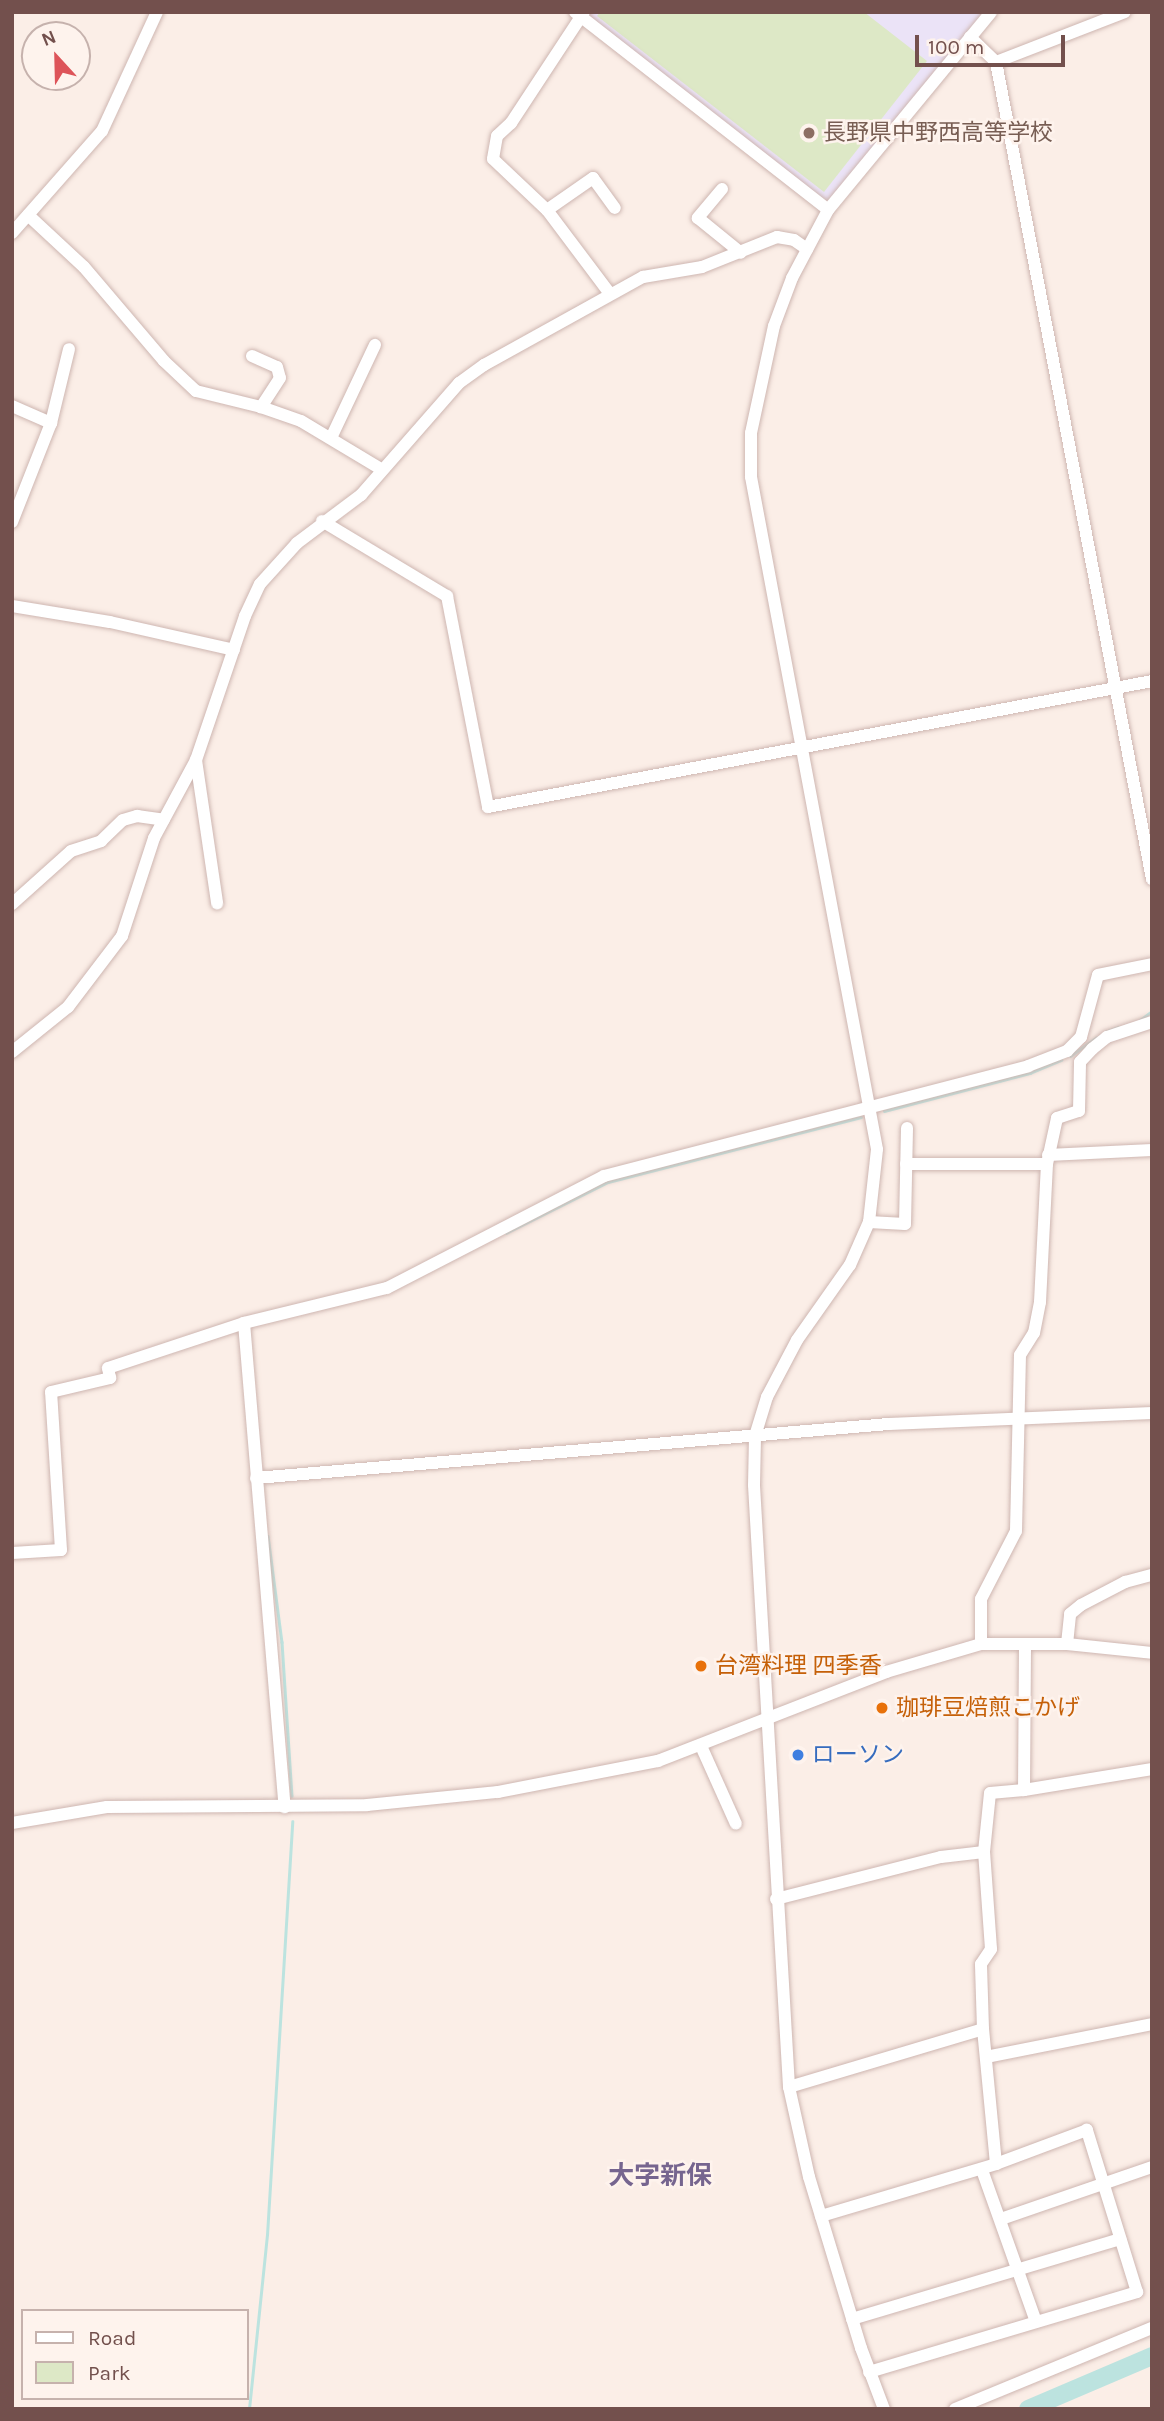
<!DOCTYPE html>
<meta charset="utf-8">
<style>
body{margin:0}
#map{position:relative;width:1164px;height:2421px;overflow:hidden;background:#fbeee7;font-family:Karla,"Noto Sans JP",sans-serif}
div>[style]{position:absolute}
.education>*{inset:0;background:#ebe3f7}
.green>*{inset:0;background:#dde8c6}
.stream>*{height:2.5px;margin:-1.25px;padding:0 1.25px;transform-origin:1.25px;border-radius:1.25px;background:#bce3df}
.river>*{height:18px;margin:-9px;padding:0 9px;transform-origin:9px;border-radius:9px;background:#bce3df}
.roads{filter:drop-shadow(0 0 2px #ceb6b1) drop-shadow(0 0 2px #ceb6b1)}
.minor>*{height:12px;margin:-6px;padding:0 6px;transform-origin:6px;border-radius:6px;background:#fff}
.dots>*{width:19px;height:19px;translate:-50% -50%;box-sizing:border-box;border:4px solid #fef3ed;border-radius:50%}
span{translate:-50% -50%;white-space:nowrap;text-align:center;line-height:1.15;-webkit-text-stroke:5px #fef3ed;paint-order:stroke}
.education-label{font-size:23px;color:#785e54}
.left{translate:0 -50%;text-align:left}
.food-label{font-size:23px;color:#c56008}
.shop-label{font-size:23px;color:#366cbe}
.quarter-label{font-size:26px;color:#76658f;font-weight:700}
.frame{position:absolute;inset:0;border:14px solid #73504d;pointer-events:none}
.legend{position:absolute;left:21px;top:2309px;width:228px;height:91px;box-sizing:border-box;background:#fef3ed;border:2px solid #c6b2ad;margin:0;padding:9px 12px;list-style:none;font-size:21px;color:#73504d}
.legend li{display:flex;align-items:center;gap:14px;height:35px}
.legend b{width:35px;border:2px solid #c6b2ad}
.north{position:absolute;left:21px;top:21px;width:70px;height:70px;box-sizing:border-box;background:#fef3ed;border:2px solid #c6b2ad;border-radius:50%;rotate:338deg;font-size:19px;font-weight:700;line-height:28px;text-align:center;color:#73504d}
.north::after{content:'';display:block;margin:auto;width:24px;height:32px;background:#dd5459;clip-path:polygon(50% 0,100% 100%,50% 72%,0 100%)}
.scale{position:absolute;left:915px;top:35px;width:150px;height:32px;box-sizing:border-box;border:4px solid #73504d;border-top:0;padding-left:9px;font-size:21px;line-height:24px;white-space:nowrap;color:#73504d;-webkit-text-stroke:5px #fef3ed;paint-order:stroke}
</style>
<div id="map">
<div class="education">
<i style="clip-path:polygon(584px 12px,991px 12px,828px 210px)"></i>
</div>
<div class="green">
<i style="clip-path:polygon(600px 12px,864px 12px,927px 61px,824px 192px,597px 16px)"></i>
</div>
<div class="stream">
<i style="left:1140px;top:1020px;width:15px;rotate:-37deg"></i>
<i style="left:1105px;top:1032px;width:14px;rotate:-21deg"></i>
<i style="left:1070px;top:1056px;width:32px;rotate:-35deg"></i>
<i style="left:884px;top:1111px;width:151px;rotate:-14.6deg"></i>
<i style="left:1030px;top:1073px;width:34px;rotate:-23deg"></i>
<i style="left:506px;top:1233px;width:114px;rotate:-26.6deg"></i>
<i style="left:608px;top:1182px;width:261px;rotate:-14.4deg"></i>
<i style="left:268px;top:1536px;width:107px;rotate:82.5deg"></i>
<i style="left:282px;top:1642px;width:154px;rotate:86.3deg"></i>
<i style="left:249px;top:2409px;width:175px;rotate:-84.1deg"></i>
<i style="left:267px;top:2235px;width:414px;rotate:-86.5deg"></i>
</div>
<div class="river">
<i style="left:1028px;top:2409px;width:135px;rotate:-23.1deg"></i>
</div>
<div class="roads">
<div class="minor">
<i style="left:575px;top:12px;width:321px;rotate:38deg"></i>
<i style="left:584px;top:12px;width:133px;rotate:123.3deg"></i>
<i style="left:511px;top:123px;width:19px;rotate:137deg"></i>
<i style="left:497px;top:136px;width:23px;rotate:100deg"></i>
<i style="left:493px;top:159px;width:74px;rotate:43.4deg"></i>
<i style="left:547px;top:210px;width:105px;rotate:53.1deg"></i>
<i style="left:970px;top:37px;width:36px;rotate:44deg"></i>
<i style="left:996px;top:62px;width:138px;rotate:-21.2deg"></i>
<i style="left:996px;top:62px;width:832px;rotate:79.19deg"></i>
<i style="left:722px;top:189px;width:38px;rotate:130deg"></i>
<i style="left:698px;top:218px;width:55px;rotate:39.1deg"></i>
<i style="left:547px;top:210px;width:56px;rotate:-34.8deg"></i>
<i style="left:593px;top:178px;width:37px;rotate:54deg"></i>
<i style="left:28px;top:215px;width:76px;rotate:42.9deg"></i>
<i style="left:84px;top:267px;width:123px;rotate:49.6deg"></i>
<i style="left:164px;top:361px;width:44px;rotate:43.2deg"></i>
<i style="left:196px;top:391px;width:67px;rotate:13.8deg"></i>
<i style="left:12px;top:233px;width:136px;rotate:-48.6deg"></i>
<i style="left:102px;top:131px;width:131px;rotate:-65.2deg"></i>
<i style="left:252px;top:356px;width:27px;rotate:24deg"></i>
<i style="left:277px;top:367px;width:11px;rotate:75deg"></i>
<i style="left:280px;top:378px;width:35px;rotate:123deg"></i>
<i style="left:261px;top:407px;width:42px;rotate:19.3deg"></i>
<i style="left:301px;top:421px;width:93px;rotate:31deg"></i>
<i style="left:12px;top:406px;width:43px;rotate:23.6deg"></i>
<i style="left:331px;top:438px;width:103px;rotate:-64.7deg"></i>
<i style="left:322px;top:521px;width:146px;rotate:31deg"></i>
<i style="left:447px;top:596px;width:215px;rotate:79deg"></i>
<i style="left:488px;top:807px;width:676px;rotate:-10.74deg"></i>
<i style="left:12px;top:522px;width:106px;rotate:-68.5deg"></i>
<i style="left:51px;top:423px;width:76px;rotate:-76.3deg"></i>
<i style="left:12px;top:606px;width:99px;rotate:9.3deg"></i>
<i style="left:110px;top:622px;width:127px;rotate:12.7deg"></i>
<i style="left:196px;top:760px;width:145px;rotate:81.6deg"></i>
<i style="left:12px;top:904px;width:79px;rotate:-41.9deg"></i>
<i style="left:71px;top:851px;width:32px;rotate:-18deg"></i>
<i style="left:101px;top:841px;width:30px;rotate:-44deg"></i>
<i style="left:123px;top:820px;width:15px;rotate:-16deg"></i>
<i style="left:137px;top:816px;width:27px;rotate:8deg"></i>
<i style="left:12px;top:1052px;width:72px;rotate:-38.8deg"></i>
<i style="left:68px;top:1007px;width:89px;rotate:-52.7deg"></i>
<i style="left:122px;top:936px;width:103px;rotate:-71.9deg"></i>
<i style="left:154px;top:838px;width:89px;rotate:-61.7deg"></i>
<i style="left:196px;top:760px;width:152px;rotate:-71.2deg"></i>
<i style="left:245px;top:616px;width:35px;rotate:-65deg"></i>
<i style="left:260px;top:584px;width:55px;rotate:-47.9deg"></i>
<i style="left:297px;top:543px;width:80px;rotate:-36.9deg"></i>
<i style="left:361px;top:495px;width:149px;rotate:-48.8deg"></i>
<i style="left:459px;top:383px;width:31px;rotate:-36deg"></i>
<i style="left:484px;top:365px;width:182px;rotate:-29deg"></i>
<i style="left:643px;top:277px;width:60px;rotate:-9.6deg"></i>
<i style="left:702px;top:267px;width:81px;rotate:-21.8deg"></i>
<i style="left:777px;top:237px;width:17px;rotate:10deg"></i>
<i style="left:794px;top:240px;width:16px;rotate:35deg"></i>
<i style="left:1048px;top:1155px;width:104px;rotate:-2.8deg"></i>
<i style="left:906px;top:1164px;width:141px"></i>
<i style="left:869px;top:1222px;width:36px;rotate:3deg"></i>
<i style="left:905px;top:1224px;width:96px;rotate:-88.8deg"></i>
<i style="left:244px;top:1323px;width:486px;rotate:85.2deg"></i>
<i style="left:256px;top:1478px;width:635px;rotate:-4.88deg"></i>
<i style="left:889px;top:1424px;width:263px;rotate:-2.4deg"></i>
<i style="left:12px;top:1553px;width:49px;rotate:-3.5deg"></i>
<i style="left:61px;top:1550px;width:158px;rotate:-93.6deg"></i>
<i style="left:51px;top:1392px;width:61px;rotate:-13.3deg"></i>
<i style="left:110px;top:1378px;width:10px;rotate:-101deg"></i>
<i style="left:108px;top:1368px;width:143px;rotate:-18.3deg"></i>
<i style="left:244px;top:1323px;width:147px;rotate:-13.8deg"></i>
<i style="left:387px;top:1288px;width:244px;rotate:-27.3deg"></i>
<i style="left:604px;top:1176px;width:438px;rotate:-14.5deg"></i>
<i style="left:1028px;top:1066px;width:42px;rotate:-21deg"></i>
<i style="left:1067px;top:1051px;width:20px;rotate:-45deg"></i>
<i style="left:1081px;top:1037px;width:64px;rotate:-74.7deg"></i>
<i style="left:1098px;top:975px;width:55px;rotate:-11.5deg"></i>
<i style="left:981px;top:1644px;width:45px;rotate:-90deg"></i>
<i style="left:981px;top:1599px;width:76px;rotate:-62.8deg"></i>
<i style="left:1016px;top:1531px;width:176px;rotate:-88.7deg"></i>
<i style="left:1020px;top:1355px;width:26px;rotate:-58deg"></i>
<i style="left:1034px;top:1333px;width:32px;rotate:-79deg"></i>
<i style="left:1040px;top:1302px;width:138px;rotate:-87.1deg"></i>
<i style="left:1047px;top:1164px;width:47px;rotate:-77.7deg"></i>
<i style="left:1057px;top:1118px;width:23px;rotate:-18deg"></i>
<i style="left:1079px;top:1111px;width:49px;rotate:-88.8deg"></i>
<i style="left:1080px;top:1062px;width:18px;rotate:-47deg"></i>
<i style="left:1092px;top:1049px;width:19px;rotate:-39deg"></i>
<i style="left:1107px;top:1037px;width:47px;rotate:-18.4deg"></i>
<i style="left:1067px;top:1644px;width:30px;rotate:-84deg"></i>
<i style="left:1070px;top:1614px;width:14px;rotate:-39deg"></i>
<i style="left:1081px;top:1605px;width:50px;rotate:-27.6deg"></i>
<i style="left:1125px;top:1582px;width:28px;rotate:-15deg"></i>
<i style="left:701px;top:1746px;width:85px;rotate:65.8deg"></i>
<i style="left:1024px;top:1790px;width:130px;rotate:-9.3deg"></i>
<i style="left:12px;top:1823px;width:96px;rotate:-9.6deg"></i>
<i style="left:107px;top:1807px;width:260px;rotate:-0.4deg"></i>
<i style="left:367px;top:1805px;width:132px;rotate:-5.7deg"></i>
<i style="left:498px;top:1792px;width:163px;rotate:-11deg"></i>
<i style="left:658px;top:1761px;width:245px;rotate:-21.3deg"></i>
<i style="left:886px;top:1672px;width:99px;rotate:-16.4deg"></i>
<i style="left:981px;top:1644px;width:86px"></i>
<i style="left:1067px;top:1644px;width:85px;rotate:6deg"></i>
<i style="left:776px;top:1899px;width:170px;rotate:-14.3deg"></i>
<i style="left:941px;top:1857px;width:43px;rotate:-6.6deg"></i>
<i style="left:986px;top:2057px;width:169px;rotate:-11.2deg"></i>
<i style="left:789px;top:2087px;width:202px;rotate:-16.6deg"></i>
<i style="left:982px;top:2170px;width:161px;rotate:70.4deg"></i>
<i style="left:821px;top:2216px;width:183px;rotate:-16.5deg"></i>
<i style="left:996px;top:2164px;width:136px;rotate:-95.5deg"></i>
<i style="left:983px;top:2029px;width:65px;rotate:-91.8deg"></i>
<i style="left:981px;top:1964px;width:18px;rotate:-56deg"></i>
<i style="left:991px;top:1949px;width:97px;rotate:-94.1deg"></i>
<i style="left:984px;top:1852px;width:59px;rotate:-84.2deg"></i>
<i style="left:990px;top:1793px;width:34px;rotate:-5deg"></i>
<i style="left:1024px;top:1790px;width:146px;rotate:-89.6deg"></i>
<i style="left:1001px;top:2219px;width:160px;rotate:-19deg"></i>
<i style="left:852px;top:2319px;width:280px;rotate:-16.6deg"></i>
<i style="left:869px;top:2372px;width:280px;rotate:-16.6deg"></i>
<i style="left:1137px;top:2292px;width:170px;rotate:-107.2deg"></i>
<i style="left:1087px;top:2130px;width:97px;rotate:159.5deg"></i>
<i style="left:884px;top:2409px;width:65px;rotate:-110.7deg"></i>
<i style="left:861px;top:2348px;width:179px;rotate:-106.9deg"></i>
<i style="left:809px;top:2177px;width:92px;rotate:-102.5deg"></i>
<i style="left:789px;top:2087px;width:603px;rotate:-93.33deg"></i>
<i style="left:754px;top:1485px;width:49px;rotate:-88.8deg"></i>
<i style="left:755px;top:1436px;width:41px;rotate:-72.9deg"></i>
<i style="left:767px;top:1397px;width:64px;rotate:-62.2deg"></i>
<i style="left:797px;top:1340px;width:92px;rotate:-54.8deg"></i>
<i style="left:850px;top:1265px;width:47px;rotate:-66.2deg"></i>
<i style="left:869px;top:1222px;width:73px;rotate:-83.7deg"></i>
<i style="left:877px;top:1149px;width:684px;rotate:-100.62deg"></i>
<i style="left:751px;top:477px;width:44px;rotate:-90deg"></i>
<i style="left:751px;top:433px;width:109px;rotate:-77.9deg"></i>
<i style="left:774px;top:326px;width:51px;rotate:-69.4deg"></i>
<i style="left:792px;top:278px;width:77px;rotate:-62.1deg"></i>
<i style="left:828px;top:210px;width:256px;rotate:-50.5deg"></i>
<i style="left:955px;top:2409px;width:213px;rotate:-22.4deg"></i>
</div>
</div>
<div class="dots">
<i style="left:809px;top:133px;background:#8d6e63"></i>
<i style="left:701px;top:1666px;background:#e8710a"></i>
<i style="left:882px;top:1708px;background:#e8710a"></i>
<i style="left:798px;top:1755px;background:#3f7fe0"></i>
</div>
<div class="education-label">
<span class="left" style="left:823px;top:133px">長野県中野西高等学校</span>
</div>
<div class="food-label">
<span class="left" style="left:715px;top:1666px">台湾料理 四季香</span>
<span class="left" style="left:896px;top:1708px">珈琲豆焙煎こかげ</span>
</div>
<div class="shop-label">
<span class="left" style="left:812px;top:1755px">ローソン</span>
</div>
<div class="quarter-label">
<span style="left:660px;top:2176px">大字新保</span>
</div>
<div class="frame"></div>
<ul class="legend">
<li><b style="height:9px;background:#fff"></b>Road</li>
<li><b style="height:19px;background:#dde8c6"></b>Park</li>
</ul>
<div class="north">N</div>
<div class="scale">100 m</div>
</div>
